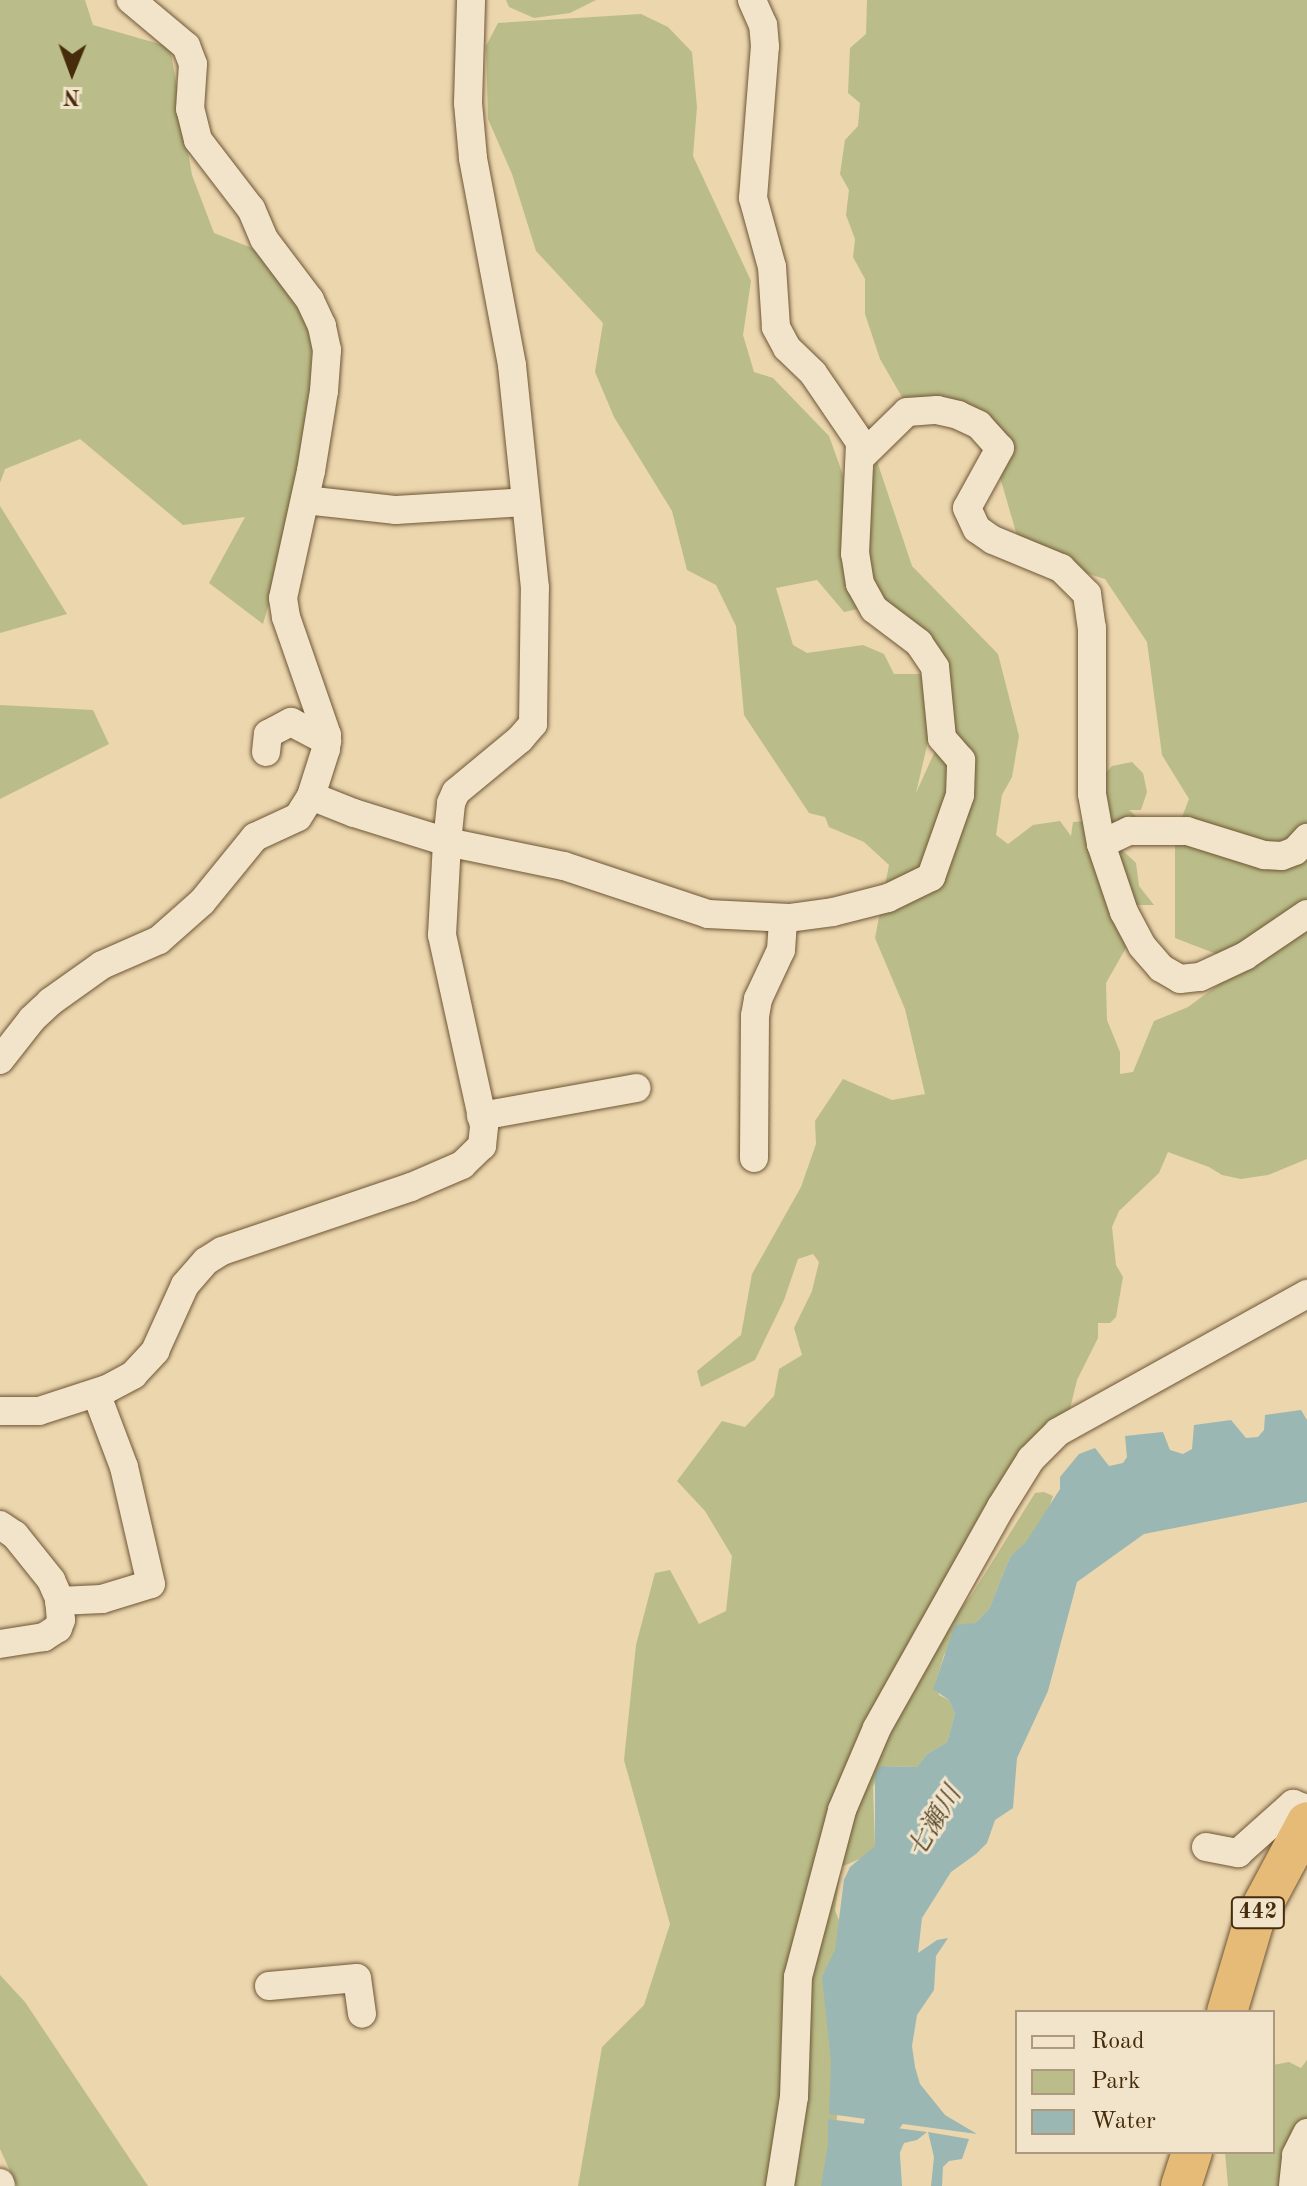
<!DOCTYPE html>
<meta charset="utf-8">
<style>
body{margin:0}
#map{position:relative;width:1307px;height:2186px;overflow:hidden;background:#ebd6ae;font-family:"Old Standard TT","Noto Serif JP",serif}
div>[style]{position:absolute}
.green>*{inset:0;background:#babd89}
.water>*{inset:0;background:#9bb7b3}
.river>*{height:34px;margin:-17px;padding:0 17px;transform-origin:17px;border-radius:17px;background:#9bb7b3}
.roads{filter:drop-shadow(0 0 2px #6f5634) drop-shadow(0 0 2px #6f5634)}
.minor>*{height:28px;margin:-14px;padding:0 14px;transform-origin:14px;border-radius:14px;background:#f2e4ca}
.highway>*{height:40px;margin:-20px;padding:0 20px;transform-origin:20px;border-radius:20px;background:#e6bb77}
span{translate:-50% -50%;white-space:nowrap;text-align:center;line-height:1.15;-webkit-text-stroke:6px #f2e4ca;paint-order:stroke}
.shield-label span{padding:2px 6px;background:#f2e4ca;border:2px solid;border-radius:6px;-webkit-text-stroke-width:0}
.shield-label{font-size:22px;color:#462c0b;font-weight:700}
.water-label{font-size:26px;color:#57482d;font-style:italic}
.legend{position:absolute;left:1015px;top:2010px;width:260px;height:144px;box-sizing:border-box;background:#f2e4ca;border:2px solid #ad9a7e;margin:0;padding:10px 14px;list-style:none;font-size:24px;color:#462c0b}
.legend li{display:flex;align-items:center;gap:16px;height:40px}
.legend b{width:40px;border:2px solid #ad9a7e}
.north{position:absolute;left:32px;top:32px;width:80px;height:80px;-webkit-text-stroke:6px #f2e4ca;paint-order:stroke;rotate:181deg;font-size:22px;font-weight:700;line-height:32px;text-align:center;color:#462c0b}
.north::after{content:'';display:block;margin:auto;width:28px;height:36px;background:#462c0b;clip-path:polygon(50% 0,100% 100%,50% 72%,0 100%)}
</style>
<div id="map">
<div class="green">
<i style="clip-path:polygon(0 0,85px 0,93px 25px,170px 47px,192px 175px,214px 233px,252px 248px,313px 320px,307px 473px,263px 624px,209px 583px,245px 517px,183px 525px,80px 439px,5px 469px,0 483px)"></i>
<i style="clip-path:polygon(506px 0,596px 0,570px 13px,534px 18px,509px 7px)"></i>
<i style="clip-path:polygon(867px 0,1307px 0,1307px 1159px,1268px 1175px,1241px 1179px,1222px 1175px,1209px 1167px,1168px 1152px,1159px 1173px,1119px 1211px,1112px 1227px,1116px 1265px,1123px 1277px,1116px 1317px,1110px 1323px,1098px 1323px,1098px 1338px,1077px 1380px,1070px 1409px,1057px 1424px,948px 1624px,971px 1596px,1035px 1493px,1044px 1492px,1053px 1496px,1040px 1534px,1010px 1557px,989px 1609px,975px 1623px,964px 1625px,944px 1655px,936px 1681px,939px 1695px,949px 1700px,955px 1714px,947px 1742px,927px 1754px,917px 1767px,881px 1766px,873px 1787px,875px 1846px,869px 1855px,841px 1867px,835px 1910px,845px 1937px,836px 2137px,822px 2186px,578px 2186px,602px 2047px,644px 2005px,670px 1924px,624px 1760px,636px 1645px,655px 1573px,670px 1570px,699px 1624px,726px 1611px,732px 1556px,705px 1511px,677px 1481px,722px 1421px,745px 1427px,774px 1396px,779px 1369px,802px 1355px,794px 1328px,812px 1291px,819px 1262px,813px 1254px,798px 1259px,784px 1300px,755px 1360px,701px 1387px,697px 1371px,741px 1335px,752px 1274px,801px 1187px,816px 1144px,815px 1121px,843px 1079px,892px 1100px,925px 1094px,905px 1009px,875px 938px,889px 865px,864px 842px,829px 827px,825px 817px,809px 813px,744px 715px,736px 626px,716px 585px,687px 570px,672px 511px,614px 417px,595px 372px,603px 323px,536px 251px,512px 174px,488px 119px,486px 46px,498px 23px,641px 14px,668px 27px,692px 52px,697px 107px,693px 156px,751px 281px,743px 335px,754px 372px,773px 378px,829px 436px,843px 475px,844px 510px,863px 608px,844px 612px,817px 580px,776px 588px,793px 645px,807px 653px,863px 645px,884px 654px,894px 674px,920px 674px,924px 678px,929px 737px,916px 793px,945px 729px,950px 705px,878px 600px,867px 563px,869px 481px,877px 461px,912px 566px,998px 654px,1019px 736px,1012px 777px,1002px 795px,996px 835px,1008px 844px,1033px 825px,1060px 821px,1071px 836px,1073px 822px,1087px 821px,1094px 785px,1112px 766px,1132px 762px,1143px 773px,1147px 792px,1141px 810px,1129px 810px,1141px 820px,1120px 848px,1136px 863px,1139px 886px,1154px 905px,1136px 905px,1127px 946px,1106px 983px,1107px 1020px,1120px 1052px,1120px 1074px,1133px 1072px,1154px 1021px,1188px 1007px,1245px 965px,1175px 938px,1175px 835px,1189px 799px,1162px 755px,1147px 642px,1105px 579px,1022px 553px,993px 453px,964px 415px,906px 404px,880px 359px,865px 314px,865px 279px,853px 257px,855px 239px,846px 215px,849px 190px,840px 174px,845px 140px,858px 126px,860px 103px,848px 93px,850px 48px,866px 34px)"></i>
<i style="clip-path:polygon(0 506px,67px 614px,0 633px)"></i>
<i style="clip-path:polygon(0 705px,93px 710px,109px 744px,0 799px)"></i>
<i style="clip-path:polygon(0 1975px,25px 2002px,148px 2186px,17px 2186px,0 2149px)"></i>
<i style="clip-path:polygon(1307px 2060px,1307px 2186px,1228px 2186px,1225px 2152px,1273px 2152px,1273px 2065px,1289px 2062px,1301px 2068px)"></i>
</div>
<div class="water">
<i style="clip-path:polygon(1301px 1410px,1307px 1420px,1307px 1502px,1144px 1534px,1077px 1582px,1048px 1691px,1017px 1758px,1013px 1808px,995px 1820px,987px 1843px,976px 1854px,951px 1872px,922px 1918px,918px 1953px,937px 1940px,948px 1938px,936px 1956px,934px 1990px,917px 2015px,912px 2046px,915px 2067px,920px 2084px,945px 2115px,977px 2134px,829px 2114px,831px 2062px,822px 1977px,835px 1950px,844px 1880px,850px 1867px,875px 1846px,875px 1772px,881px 1766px,917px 1767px,927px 1754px,947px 1742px,955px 1714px,949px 1700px,933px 1689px,955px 1625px,975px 1623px,989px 1609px,1010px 1557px,1026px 1542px,1060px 1489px,1060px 1477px,1079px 1454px,1095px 1448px,1109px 1466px,1123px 1463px,1127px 1457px,1125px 1436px,1163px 1432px,1170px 1450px,1183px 1454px,1192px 1449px,1194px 1425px,1231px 1420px,1246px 1438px,1258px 1437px,1264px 1430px,1265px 1415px)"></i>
<i style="clip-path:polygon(828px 2119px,927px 2132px,917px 2140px,904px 2143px,898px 2157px,895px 2158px,893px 2165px,899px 2186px,821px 2186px,828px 2144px)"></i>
<i style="clip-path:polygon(928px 2132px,969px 2139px,962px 2159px,949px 2161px,943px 2167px,942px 2186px,931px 2186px,934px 2157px)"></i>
</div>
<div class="river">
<i style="left:885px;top:2186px;width:61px;rotate:-93.8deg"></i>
<i style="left:881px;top:2125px;width:29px;rotate:-54deg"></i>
<i style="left:898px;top:2102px;width:24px;rotate:-107deg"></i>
</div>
<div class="roads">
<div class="minor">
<i style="left:861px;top:457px;width:64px;rotate:-44.4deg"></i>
<i style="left:907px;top:412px;width:30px;rotate:-4deg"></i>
<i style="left:937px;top:410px;width:22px;rotate:13deg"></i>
<i style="left:958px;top:415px;width:23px;rotate:25deg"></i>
<i style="left:979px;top:425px;width:31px;rotate:48deg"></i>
<i style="left:1000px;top:448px;width:68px;rotate:118.8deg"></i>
<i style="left:967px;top:508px;width:23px;rotate:65deg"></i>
<i style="left:977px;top:529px;width:19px;rotate:35deg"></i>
<i style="left:993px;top:540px;width:74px;rotate:22.4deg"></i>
<i style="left:1061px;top:568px;width:37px;rotate:45deg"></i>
<i style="left:1087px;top:594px;width:34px;rotate:82deg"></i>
<i style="left:1092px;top:628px;width:166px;rotate:90deg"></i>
<i style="left:1092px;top:794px;width:51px;rotate:79.8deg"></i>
<i style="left:1101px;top:844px;width:72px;rotate:71.3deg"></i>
<i style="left:1124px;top:912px;width:38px;rotate:62deg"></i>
<i style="left:1142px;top:946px;width:29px;rotate:49deg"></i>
<i style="left:1161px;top:968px;width:22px;rotate:30deg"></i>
<i style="left:1180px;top:979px;width:20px;rotate:-6deg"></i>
<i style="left:1200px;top:977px;width:50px;rotate:-25deg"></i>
<i style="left:1245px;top:956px;width:75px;rotate:-34.1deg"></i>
<i style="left:305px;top:500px;width:92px;rotate:6.3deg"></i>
<i style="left:396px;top:510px;width:129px;rotate:-3.5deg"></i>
<i style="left:266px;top:752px;width:18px;rotate:-84deg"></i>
<i style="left:268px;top:734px;width:26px;rotate:-28deg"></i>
<i style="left:291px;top:722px;width:41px;rotate:27.8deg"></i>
<i style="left:311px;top:796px;width:46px;rotate:21.6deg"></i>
<i style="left:354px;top:813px;width:97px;rotate:17.3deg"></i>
<i style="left:447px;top:842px;width:119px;rotate:11.6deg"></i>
<i style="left:564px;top:866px;width:152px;rotate:18.4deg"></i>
<i style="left:708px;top:914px;width:81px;rotate:2.8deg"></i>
<i style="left:789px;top:918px;width:44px;rotate:-7.8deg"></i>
<i style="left:833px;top:912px;width:57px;rotate:-14.3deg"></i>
<i style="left:888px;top:898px;width:48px;rotate:-26deg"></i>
<i style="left:931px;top:877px;width:87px;rotate:-70.5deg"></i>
<i style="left:960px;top:795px;width:35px;rotate:-88deg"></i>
<i style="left:961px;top:760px;width:29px;rotate:-131deg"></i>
<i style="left:942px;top:738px;width:71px;rotate:-95.6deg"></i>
<i style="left:935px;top:667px;width:29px;rotate:-124deg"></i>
<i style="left:919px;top:643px;width:56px;rotate:-142.9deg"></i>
<i style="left:874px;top:609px;width:29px;rotate:-119deg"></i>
<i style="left:860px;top:584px;width:30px;rotate:-99deg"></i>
<i style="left:855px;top:554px;width:112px;rotate:-87.4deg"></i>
<i style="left:860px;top:442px;width:83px;rotate:-124.3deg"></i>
<i style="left:813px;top:373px;width:36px;rotate:-136deg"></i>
<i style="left:787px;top:348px;width:24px;rotate:-118deg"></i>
<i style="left:776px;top:327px;width:60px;rotate:-93.8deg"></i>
<i style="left:772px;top:267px;width:72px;rotate:-105.4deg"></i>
<i style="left:753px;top:198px;width:152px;rotate:-85.5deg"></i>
<i style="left:765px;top:46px;width:21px;rotate:-95deg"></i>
<i style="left:763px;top:25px;width:27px;rotate:-114deg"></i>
<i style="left:1101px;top:844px;width:31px;rotate:-25deg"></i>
<i style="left:1129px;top:831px;width:58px"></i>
<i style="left:1187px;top:831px;width:81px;rotate:17.3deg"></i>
<i style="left:1264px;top:855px;width:18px;rotate:3deg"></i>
<i style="left:1282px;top:856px;width:14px;rotate:-21deg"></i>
<i style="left:1295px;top:851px;width:18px;rotate:-47deg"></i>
<i style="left:0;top:1060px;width:52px;rotate:-52deg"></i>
<i style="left:32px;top:1019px;width:25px;rotate:-43deg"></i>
<i style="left:50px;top:1002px;width:64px;rotate:-35.4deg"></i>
<i style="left:102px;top:965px;width:62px;rotate:-23.7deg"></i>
<i style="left:159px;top:940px;width:57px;rotate:-41.5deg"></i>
<i style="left:202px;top:902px;width:84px;rotate:-50.8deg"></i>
<i style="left:255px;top:837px;width:47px;rotate:-24.9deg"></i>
<i style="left:298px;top:817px;width:25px;rotate:-58deg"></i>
<i style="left:311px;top:796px;width:49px;rotate:-72.3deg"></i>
<i style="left:326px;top:749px;width:14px;rotate:-86deg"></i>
<i style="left:327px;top:735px;width:125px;rotate:-109.2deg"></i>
<i style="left:286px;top:617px;width:19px;rotate:-99deg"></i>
<i style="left:283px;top:598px;width:130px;rotate:-77.6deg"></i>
<i style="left:311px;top:471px;width:81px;rotate:-80.8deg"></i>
<i style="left:324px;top:391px;width:41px;rotate:-85.8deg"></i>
<i style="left:327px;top:350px;width:25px;rotate:-102deg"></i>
<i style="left:322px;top:326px;width:29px;rotate:-115deg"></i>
<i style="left:310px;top:300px;width:76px;rotate:-127deg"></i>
<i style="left:264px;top:239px;width:33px;rotate:-113deg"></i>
<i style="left:251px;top:209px;width:87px;rotate:-127.5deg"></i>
<i style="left:198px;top:140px;width:32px;rotate:-104deg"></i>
<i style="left:190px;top:109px;width:45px;rotate:-86.2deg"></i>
<i style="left:193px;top:64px;width:19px;rotate:-111deg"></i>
<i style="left:186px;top:46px;width:72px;rotate:-140.1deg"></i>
<i style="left:481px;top:1116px;width:158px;rotate:-10.2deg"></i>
<i style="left:754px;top:1158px;width:142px;rotate:-89.6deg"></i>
<i style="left:755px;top:1016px;width:17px;rotate:-80deg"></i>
<i style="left:758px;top:999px;width:54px;rotate:-64.9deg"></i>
<i style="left:781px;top:950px;width:32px;rotate:-86deg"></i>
<i style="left:0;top:1411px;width:39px"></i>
<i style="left:39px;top:1411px;width:71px;rotate:-17.9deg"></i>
<i style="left:107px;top:1389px;width:30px;rotate:-28deg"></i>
<i style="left:133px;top:1375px;width:33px;rotate:-47deg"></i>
<i style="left:155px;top:1351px;width:72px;rotate:-65.6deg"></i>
<i style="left:185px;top:1285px;width:32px;rotate:-49deg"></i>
<i style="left:206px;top:1261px;width:19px;rotate:-32deg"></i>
<i style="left:222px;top:1251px;width:200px;rotate:-18.7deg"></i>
<i style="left:411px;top:1187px;width:56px;rotate:-23.3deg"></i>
<i style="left:462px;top:1165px;width:28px;rotate:-44deg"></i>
<i style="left:482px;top:1146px;width:20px;rotate:-84deg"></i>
<i style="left:484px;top:1126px;width:196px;rotate:-102.4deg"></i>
<i style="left:442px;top:935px;width:93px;rotate:-86.9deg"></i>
<i style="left:447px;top:842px;width:39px;rotate:-84deg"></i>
<i style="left:451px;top:803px;width:12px;rotate:-66deg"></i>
<i style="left:456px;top:792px;width:83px;rotate:-39.6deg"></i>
<i style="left:520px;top:739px;width:20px;rotate:-49deg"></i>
<i style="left:533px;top:724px;width:136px;rotate:-89.2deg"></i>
<i style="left:535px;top:588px;width:224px;rotate:-95.9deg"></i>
<i style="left:512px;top:365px;width:211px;rotate:-100.7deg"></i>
<i style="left:473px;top:158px;width:55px;rotate:-95.2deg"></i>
<i style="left:468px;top:103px;width:103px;rotate:-88.3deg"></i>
<i style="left:0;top:1525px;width:18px;rotate:34deg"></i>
<i style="left:15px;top:1535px;width:58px;rotate:51.3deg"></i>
<i style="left:51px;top:1580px;width:20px;rotate:66deg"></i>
<i style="left:59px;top:1598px;width:22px;rotate:85deg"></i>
<i style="left:61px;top:1620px;width:9px;rotate:111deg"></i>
<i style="left:58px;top:1628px;width:17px;rotate:147deg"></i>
<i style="left:44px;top:1637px;width:45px;rotate:171deg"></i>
<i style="left:59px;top:1601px;width:43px;rotate:-2.7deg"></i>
<i style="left:102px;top:1599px;width:51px;rotate:-17deg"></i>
<i style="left:151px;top:1584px;width:120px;rotate:-103deg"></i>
<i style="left:124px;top:1467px;width:79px;rotate:-110.7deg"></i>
<i style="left:1206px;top:1847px;width:33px;rotate:11deg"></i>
<i style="left:1238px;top:1853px;width:74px;rotate:-41.7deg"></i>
<i style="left:1293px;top:1804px;width:15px;rotate:20deg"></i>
<i style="left:269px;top:1986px;width:88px;rotate:-5.2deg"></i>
<i style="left:357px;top:1978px;width:36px;rotate:82deg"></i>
<i style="left:0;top:2183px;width:3px;rotate:72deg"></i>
<i style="left:780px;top:2186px;width:90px;rotate:-81.1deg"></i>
<i style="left:794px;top:2097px;width:120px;rotate:-88.1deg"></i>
<i style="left:798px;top:1977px;width:173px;rotate:-75.2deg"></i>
<i style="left:842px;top:1810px;width:89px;rotate:-66.9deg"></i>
<i style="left:877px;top:1728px;width:253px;rotate:-60.7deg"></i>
<i style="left:1001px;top:1507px;width:57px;rotate:-58deg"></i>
<i style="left:1031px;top:1459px;width:38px;rotate:-45deg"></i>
<i style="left:1058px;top:1432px;width:285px;rotate:-29deg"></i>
<i style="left:1293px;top:2186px;width:31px;rotate:-84deg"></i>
<i style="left:1296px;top:2155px;width:25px;rotate:-63deg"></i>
</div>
<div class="highway">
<i style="left:1227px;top:2012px;width:95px;rotate:-73.5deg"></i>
<i style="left:1254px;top:1921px;width:112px;rotate:-61.8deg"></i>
<i style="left:1181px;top:2186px;width:36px;rotate:-72deg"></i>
</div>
</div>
<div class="shield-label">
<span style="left:1258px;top:1913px">442</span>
</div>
<div class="water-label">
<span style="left:936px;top:1823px;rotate:-59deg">七瀬川</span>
</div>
<ul class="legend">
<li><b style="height:10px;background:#f2e4ca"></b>Road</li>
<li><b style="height:22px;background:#babd89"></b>Park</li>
<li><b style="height:22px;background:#9bb7b3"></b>Water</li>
</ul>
<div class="north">N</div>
</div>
